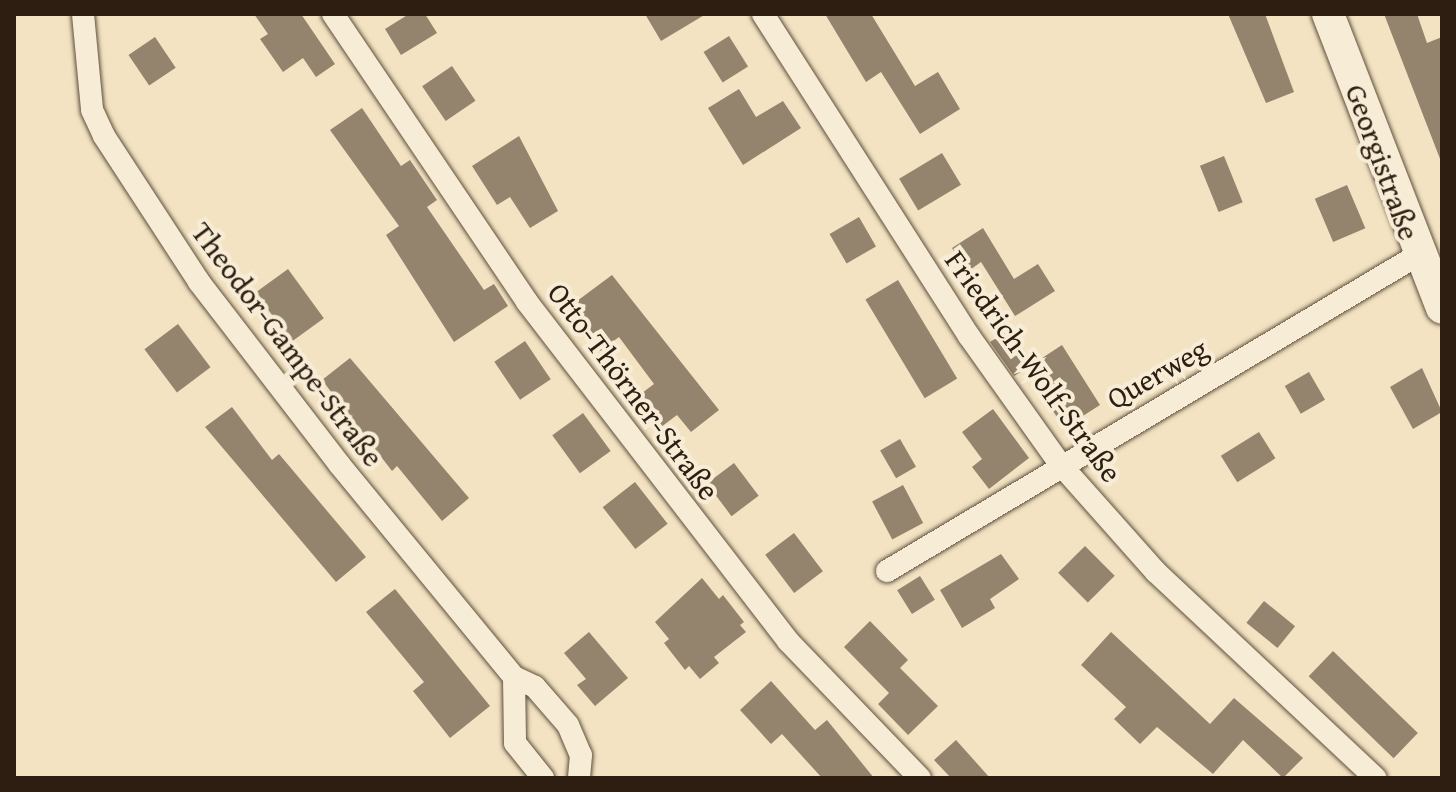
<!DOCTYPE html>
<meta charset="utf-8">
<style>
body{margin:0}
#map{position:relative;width:1456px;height:792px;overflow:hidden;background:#f3e3c2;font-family:"Gentium Book Plus",serif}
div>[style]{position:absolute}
.building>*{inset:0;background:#94846d;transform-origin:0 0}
.roads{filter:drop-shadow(0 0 2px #5e4f3d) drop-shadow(0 0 2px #5e4f3d)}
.street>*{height:22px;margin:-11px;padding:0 11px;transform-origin:11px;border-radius:11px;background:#f7edd7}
.secondary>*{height:32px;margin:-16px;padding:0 16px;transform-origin:16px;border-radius:16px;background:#f7edd7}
span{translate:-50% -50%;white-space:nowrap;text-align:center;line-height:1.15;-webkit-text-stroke:8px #f7edd7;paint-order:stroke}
.street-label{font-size:30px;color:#2d1e11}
.frame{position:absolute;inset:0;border:16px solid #2d1e11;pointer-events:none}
</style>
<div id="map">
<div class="building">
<i style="clip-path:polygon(254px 14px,301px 14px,335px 64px,316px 77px,303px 58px,283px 72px,260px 39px,268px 34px)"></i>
<i style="clip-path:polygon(409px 14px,425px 14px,437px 33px,401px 55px,385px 29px)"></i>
<i style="clip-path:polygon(645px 14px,706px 14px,661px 41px)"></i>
<i style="clip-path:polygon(825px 14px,871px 14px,915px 86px,938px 72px,960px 109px,920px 134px,881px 72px,866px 82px)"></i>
<i style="clip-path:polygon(1228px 14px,1265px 14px,1294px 92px,1266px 103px)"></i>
<i style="clip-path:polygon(1384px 14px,1417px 14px,1427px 43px,1442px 37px,1442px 164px)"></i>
<i style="left:729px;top:36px;width:36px;height:30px;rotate:58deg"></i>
<i style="left:155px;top:37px;width:37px;height:32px;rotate:56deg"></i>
<i style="left:452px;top:66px;width:42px;height:36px;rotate:56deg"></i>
<i style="clip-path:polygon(739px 89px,756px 117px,783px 101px,801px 128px,743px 165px,708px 108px)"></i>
<i style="clip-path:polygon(362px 108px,401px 166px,410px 160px,437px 200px,427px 207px,484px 290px,494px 284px,508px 306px,454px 342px,386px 235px,399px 226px,330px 130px)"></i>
<i style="clip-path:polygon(519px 136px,558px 211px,530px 228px,510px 197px,497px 205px,472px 166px)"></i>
<i style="left:942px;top:153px;width:37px;height:50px;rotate:59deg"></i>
<i style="left:1224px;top:156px;width:50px;height:26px;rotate:68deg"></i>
<i style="left:1347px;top:185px;width:47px;height:35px;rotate:67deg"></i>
<i style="left:859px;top:217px;width:34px;height:34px;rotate:60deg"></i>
<i style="clip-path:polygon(983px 228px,1014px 279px,1038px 264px,1055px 291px,1015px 316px,981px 262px,967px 272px,952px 248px)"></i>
<i style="left:288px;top:269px;width:61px;height:40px;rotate:54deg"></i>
<i style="clip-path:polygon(612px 275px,719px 410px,691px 432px,677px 415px,661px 427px,638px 396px,654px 384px,619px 337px,600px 351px,569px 307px)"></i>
<i style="left:898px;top:280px;width:115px;height:38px;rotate:59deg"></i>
<i style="left:178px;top:324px;width:54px;height:42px;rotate:53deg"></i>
<i style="clip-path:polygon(1011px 329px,1033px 364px,1062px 345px,1100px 405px,1064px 428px,1026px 369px,1014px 376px,990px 342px)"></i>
<i style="left:525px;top:341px;width:46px;height:37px;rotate:56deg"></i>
<i style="clip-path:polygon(350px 358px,469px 498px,442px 521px,397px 466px,392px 471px,322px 380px)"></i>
<i style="clip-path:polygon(1422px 368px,1442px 412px,1413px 429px,1390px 387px)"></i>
<i style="left:1309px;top:372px;width:32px;height:28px;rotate:60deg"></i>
<i style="clip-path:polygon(232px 407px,272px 460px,279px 454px,366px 557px,336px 582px,205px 427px)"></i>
<i style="clip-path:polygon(993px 409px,1029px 458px,989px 489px,972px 467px,982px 459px,962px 432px)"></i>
<i style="left:583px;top:413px;width:47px;height:38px;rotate:54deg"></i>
<i style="left:1259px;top:432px;width:31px;height:45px;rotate:58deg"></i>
<i style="left:900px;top:439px;width:32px;height:23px;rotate:60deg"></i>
<i style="left:734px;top:463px;width:41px;height:34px;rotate:53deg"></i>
<i style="left:635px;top:482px;width:53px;height:41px;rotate:52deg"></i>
<i style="left:903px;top:485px;width:43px;height:35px;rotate:62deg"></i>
<i style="left:794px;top:533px;width:48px;height:36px;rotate:53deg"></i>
<i style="left:1085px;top:546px;width:42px;height:38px;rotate:45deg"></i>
<i style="clip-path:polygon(1001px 554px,1019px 579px,990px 599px,995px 608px,962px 628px,940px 590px)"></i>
<i style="left:920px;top:576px;width:28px;height:27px;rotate:58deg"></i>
<i style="clip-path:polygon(702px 578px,719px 599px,723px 595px,744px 622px,740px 625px,746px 632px,714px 657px,719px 663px,700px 679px,689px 666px,685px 670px,664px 643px,669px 639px,655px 622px)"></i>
<i style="clip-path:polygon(395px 589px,490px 706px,450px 738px,413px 691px,424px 682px,366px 612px)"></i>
<i style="left:1264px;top:601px;width:40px;height:28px;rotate:39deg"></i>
<i style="clip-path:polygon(870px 621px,908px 660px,900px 668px,938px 706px,908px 735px,878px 704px,889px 693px,844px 647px)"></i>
<i style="clip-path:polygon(589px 632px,628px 678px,595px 706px,577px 685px,586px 679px,564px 653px)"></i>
<i style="clip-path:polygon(1111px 632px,1210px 724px,1234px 698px,1303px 758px,1283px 778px,1243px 740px,1213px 774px,1157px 727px,1140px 744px,1114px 719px,1126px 707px,1081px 665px)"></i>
<i style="left:1333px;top:651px;width:118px;height:35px;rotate:44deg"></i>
<i style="clip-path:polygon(771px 681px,815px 730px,827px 720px,874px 778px,822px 778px,782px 734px,771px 744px,740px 710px)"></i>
<i style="clip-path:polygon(956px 740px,990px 778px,951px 778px,934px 760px)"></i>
</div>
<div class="roads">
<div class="street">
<i style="left:83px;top:14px;width:96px;rotate:84.6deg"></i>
<i style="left:92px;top:110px;width:29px;rotate:65deg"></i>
<i style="left:104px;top:136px;width:174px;rotate:56.9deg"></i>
<i style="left:199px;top:282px;width:230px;rotate:52.4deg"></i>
<i style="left:339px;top:464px;width:276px;rotate:50.6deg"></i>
<i style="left:514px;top:677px;width:23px;rotate:25deg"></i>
<i style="left:535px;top:687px;width:50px;rotate:49deg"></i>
<i style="left:568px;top:725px;width:33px;rotate:67deg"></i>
<i style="left:581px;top:755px;width:23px;rotate:95deg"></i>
<i style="left:333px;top:14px;width:347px;rotate:56deg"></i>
<i style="left:527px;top:302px;width:428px;rotate:52.4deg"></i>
<i style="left:788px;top:641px;width:190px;rotate:46.1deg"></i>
<i style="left:763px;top:14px;width:382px;rotate:57.4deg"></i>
<i style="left:969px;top:336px;width:157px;rotate:54.6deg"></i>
<i style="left:1060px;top:464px;width:144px;rotate:48.4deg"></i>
<i style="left:1156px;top:572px;width:301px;rotate:43.2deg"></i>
<i style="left:887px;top:571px;width:618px;rotate:-30.76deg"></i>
<i style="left:514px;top:677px;width:66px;rotate:89.1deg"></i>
<i style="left:515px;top:743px;width:45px;rotate:51.3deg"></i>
</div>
<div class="secondary">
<i style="left:1328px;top:14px;width:315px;rotate:68.8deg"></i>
</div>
</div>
<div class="street-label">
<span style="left:1383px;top:162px;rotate:70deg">Georgistraße</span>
<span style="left:288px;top:344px;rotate:53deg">Theodor-Gampe-Straße</span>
<span style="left:1034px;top:366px;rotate:54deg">Friedrich-Wolf-Straße</span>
<span style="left:1157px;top:373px;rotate:-30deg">Querweg</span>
<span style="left:634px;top:391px;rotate:53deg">Otto-Thörner-Straße</span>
</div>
<div class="frame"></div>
</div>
